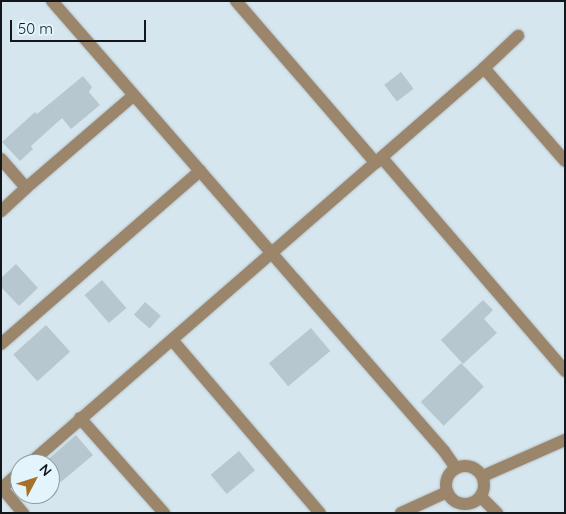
<!DOCTYPE html>
<style>
body{margin:0}
#map{position:relative;width:566px;height:514px;overflow:hidden;background:#d6e6ee;font-family:Quicksand,sans-serif}
div>[style]{position:absolute}
.building>*{inset:0;background:#b7c7cf;transform-origin:0 0}
.roads{filter:drop-shadow(0 0 1px #b3c1c8) drop-shadow(0 0 1px #b3c1c8)}
.street>*{height:12px;margin:-6px;padding:0 6px;transform-origin:6px;border-radius:6px;background:#9b866c}
.street>.ring{margin:-6px;padding:0;box-sizing:content-box;background:none;border:12px solid #9b866c;border-radius:50%}
span{translate:-50% -50%;white-space:nowrap;text-align:center;line-height:1.15;-webkit-text-stroke:4px #e3f4fc;paint-order:stroke}
.frame{position:absolute;inset:0;border:2px solid #11171a;pointer-events:none}
.north{position:absolute;left:10px;top:454px;width:50px;height:50px;box-sizing:border-box;background:#e3f4fc;border:1px solid #8f9ca2;border-radius:50%;rotate:50deg;font-size:14px;font-weight:700;line-height:20px;text-align:center;color:#11171a}
.north::after{content:'';display:block;margin:auto;width:18px;height:22px;background:#a47329;clip-path:polygon(50% 0,100% 100%,50% 72%,0 100%)}
.scale{position:absolute;left:10px;top:20px;width:136px;height:22px;box-sizing:border-box;border:2px solid #11171a;border-top:0;padding-left:6px;font-size:15px;line-height:18px;white-space:nowrap;color:#11171a;-webkit-text-stroke:4px #e3f4fc;paint-order:stroke}
</style>
<div id="map">
<div class="building">
<i style="left:401px;top:72px;width:21px;height:21px;rotate:53deg"></i>
<i style="clip-path:polygon(83px 76px,92px 87px,89px 92px,100px 105px,71px 129px,62px 118px,31px 146px,33px 149px,20px 161px,2px 142px,35px 112px,37px 114px)"></i>
<i style="clip-path:polygon(16px 264px,38px 288px,19px 306px,1px 287px,1px 278px)"></i>
<i style="left:102px;top:280px;width:37px;height:23px;rotate:49deg"></i>
<i style="clip-path:polygon(483px 300px,493px 310px,484px 319px,497px 333px,463px 364px,441px 340px)"></i>
<i style="left:145px;top:302px;width:21px;height:17px;rotate:41deg"></i>
<i style="left:46px;top:325px;width:36px;height:44px;rotate:48deg"></i>
<i style="left:311px;top:328px;width:30px;height:55px;rotate:50deg"></i>
<i style="left:461px;top:363px;width:33px;height:56px;rotate:46deg"></i>
<i style="clip-path:polygon(76px 435px,93px 455px,61px 482px,50px 470px,50px 464px,44px 463px)"></i>
<i style="left:239px;top:451px;width:25px;height:37px;rotate:50deg"></i>
</div>
<div class="roads">
<div class="street">
<i style="left:52px;top:1px;width:597px;rotate:48.94deg"></i>
<i style="left:444px;top:451px;width:21px;rotate:55deg"></i>
<i style="left:236px;top:1px;width:214px;rotate:49.2deg"></i>
<i style="left:484px;top:68px;width:47px;rotate:-43.3deg"></i>
<i style="left:382px;top:158px;width:281px;rotate:49.3deg"></i>
<i style="left:1px;top:159px;width:38px;rotate:49deg"></i>
<i style="left:26px;top:188px;width:34px;rotate:137deg"></i>
<i style="left:26px;top:188px;width:141px;rotate:-40.7deg"></i>
<i style="left:173px;top:341px;width:226px;rotate:49.5deg"></i>
<i style="left:1px;top:344px;width:264px;rotate:-41deg"></i>
<i style="left:80px;top:418px;width:127px;rotate:48.5deg"></i>
<i style="left:29px;top:464px;width:603px;rotate:-41.03deg"></i>
<i style="left:484px;top:68px;width:123px;rotate:48.9deg"></i>
<i class="ring" style="left:446px;top:466px;width:26px;height:26px"></i>
<i style="left:483px;top:476px;width:90px;rotate:-23.7deg"></i>
<i style="left:1px;top:487px;width:1px;rotate:45deg"></i>
<i style="left:2px;top:488px;width:24px;rotate:-42deg"></i>
<i style="left:2px;top:488px;width:33px;rotate:50deg"></i>
<i style="left:481px;top:497px;width:23px;rotate:45deg"></i>
<i style="left:401px;top:513px;width:51px;rotate:-24.5deg"></i>
</div>
</div>
<div class="frame"></div>
<div class="north">N</div>
<div class="scale">50 m</div>
</div>
